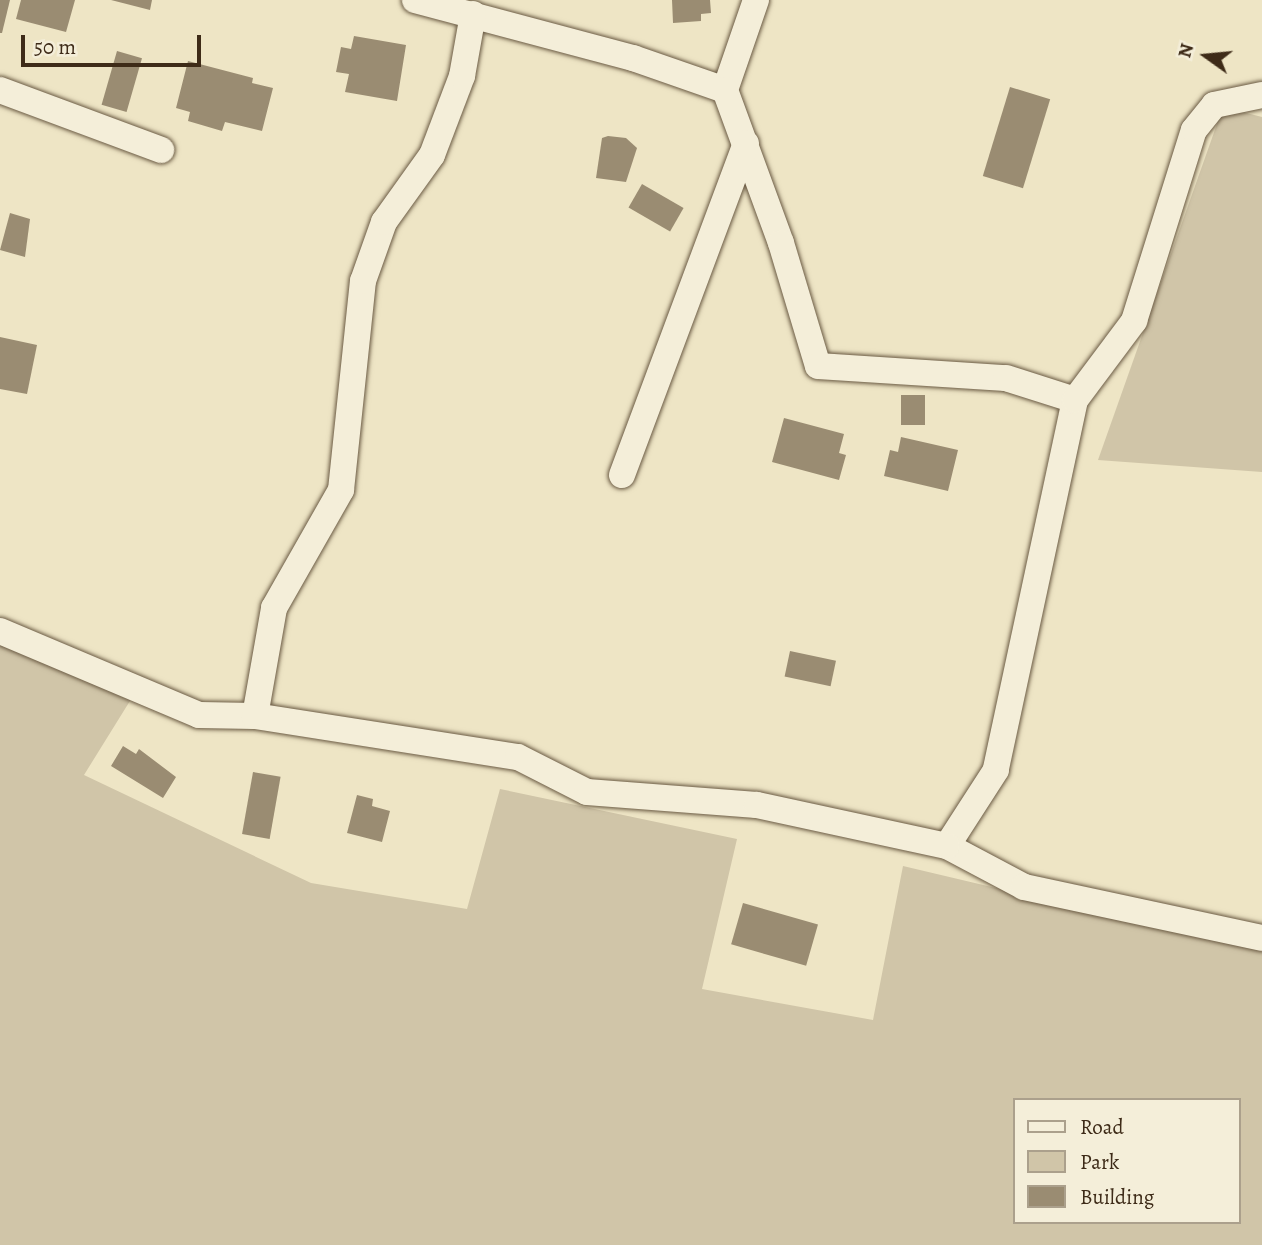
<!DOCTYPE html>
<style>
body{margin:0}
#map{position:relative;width:1262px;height:1245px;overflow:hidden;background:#eee5c5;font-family:Alegreya,serif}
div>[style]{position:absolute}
.green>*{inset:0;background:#d0c5a8}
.building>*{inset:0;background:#9a8c72;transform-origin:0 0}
.roads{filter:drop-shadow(0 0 2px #6a5a43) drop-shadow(0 0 2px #6a5a43)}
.minor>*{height:26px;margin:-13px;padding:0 13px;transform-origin:13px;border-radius:13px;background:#f4eed9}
span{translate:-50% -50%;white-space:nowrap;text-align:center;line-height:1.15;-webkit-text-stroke:6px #f4eed9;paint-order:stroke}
.legend{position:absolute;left:1013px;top:1098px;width:228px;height:126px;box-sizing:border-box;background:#f4eed9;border:2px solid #aba08c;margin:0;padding:9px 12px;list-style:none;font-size:21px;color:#3e2b18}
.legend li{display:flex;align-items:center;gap:14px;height:35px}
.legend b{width:35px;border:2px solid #aba08c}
.north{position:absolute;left:1171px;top:21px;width:70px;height:70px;-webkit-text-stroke:5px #f4eed9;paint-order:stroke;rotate:285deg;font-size:19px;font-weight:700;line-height:28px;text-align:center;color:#3e2b18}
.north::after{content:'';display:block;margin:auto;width:24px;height:32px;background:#3e2b18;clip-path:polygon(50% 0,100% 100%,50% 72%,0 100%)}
.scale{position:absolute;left:21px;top:35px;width:180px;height:32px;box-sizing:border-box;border:4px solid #3e2b18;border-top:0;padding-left:9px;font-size:21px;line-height:24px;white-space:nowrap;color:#3e2b18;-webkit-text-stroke:5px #f4eed9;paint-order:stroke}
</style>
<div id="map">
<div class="green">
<i style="clip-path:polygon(1223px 107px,1262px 117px,1262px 472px,1098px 460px)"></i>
<i style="clip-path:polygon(evenodd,0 643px,138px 688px,84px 775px,311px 883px,467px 909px,500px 789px,737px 839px,702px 989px,873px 1020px,903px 866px,1262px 951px,1262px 1245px,0 1245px,0 643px,1015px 1100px,1239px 1100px,1239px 1222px,1015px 1222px,1015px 1100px)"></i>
</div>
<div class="building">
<i style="clip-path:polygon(0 0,10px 0,2px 33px,0 33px)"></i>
<i style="clip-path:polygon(21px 0,75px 0,66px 32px,16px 19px)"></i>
<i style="clip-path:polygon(111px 0,152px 0,150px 10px)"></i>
<i style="clip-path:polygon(672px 0,710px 0,711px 13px,701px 14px,701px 21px,673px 23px)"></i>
<i style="clip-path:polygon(354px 36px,406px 45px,397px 101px,345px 92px,349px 74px,336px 72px,341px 47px,351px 49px)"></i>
<i style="left:117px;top:51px;width:26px;height:56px;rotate:16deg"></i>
<i style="clip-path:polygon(188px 61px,253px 78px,252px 83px,273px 88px,262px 131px,225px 122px,222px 131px,188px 121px,190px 112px,176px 108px)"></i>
<i style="left:1010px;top:87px;width:42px;height:93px;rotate:17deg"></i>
<i style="clip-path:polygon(608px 136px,626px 138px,637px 148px,626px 182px,596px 178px,602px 138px)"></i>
<i style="left:642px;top:184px;width:48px;height:27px;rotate:30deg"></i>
<i style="clip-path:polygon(10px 213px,30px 219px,25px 257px,0 250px)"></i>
<i style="clip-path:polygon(0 337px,37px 345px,27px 394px,0 389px)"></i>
<i style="left:901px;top:395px;width:24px;height:30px"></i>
<i style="clip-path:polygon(784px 418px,844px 434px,839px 453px,846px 455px,839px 480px,772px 462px)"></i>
<i style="clip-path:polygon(901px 437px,958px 450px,948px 491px,884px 476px,890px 450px,898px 452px)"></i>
<i style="left:790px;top:651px;width:47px;height:26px;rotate:12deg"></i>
<i style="clip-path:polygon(123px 746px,136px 754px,139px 749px,176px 777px,163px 798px,111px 766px)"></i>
<i style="left:253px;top:772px;width:28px;height:63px;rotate:10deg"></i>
<i style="clip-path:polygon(357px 795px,373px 799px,372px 806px,390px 811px,382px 842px,347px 833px)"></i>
<i style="left:743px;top:903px;width:78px;height:43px;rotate:16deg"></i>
</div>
<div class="roads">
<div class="minor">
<i style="left:415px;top:0;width:226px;rotate:14.9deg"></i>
<i style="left:633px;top:58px;width:97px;rotate:19.2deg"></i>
<i style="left:756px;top:0;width:95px;rotate:109deg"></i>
<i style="left:725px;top:90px;width:163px;rotate:69.9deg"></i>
<i style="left:781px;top:243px;width:128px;rotate:73.3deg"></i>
<i style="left:818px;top:366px;width:188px;rotate:3.7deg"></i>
<i style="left:1006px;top:378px;width:72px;rotate:17.7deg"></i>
<i style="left:1075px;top:400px;width:378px;rotate:102.1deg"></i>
<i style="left:996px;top:770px;width:90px;rotate:122.8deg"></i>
<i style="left:947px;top:846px;width:87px;rotate:28deg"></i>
<i style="left:1024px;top:887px;width:243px;rotate:12.1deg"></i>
<i style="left:0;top:90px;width:172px;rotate:20.4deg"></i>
<i style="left:1075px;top:400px;width:99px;rotate:-53.2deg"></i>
<i style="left:1134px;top:321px;width:200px;rotate:-72.6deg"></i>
<i style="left:1194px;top:130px;width:32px;rotate:-51deg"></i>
<i style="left:1214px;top:105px;width:49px;rotate:-11.8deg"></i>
<i style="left:622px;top:475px;width:354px;rotate:-69.5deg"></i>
<i style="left:0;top:631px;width:216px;rotate:22.9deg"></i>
<i style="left:199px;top:715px;width:56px;rotate:1deg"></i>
<i style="left:255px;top:716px;width:266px;rotate:8.9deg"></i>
<i style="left:518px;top:757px;width:77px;rotate:26.9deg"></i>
<i style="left:587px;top:792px;width:170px;rotate:4.4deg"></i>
<i style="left:757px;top:805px;width:194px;rotate:12.2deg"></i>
<i style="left:255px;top:716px;width:110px;rotate:-80deg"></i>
<i style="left:274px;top:608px;width:136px;rotate:-60.4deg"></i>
<i style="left:341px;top:490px;width:210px;rotate:-84deg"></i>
<i style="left:363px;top:281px;width:63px;rotate:-70.4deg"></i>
<i style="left:384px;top:222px;width:82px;rotate:-54.4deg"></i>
<i style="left:432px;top:155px;width:85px;rotate:-69.2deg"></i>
<i style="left:462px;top:76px;width:63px;rotate:-79.9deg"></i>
</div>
</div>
<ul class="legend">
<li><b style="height:9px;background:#f4eed9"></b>Road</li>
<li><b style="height:19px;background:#d0c5a8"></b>Park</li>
<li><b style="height:19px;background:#9a8c72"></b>Building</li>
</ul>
<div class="north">N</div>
<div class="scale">50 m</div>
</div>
